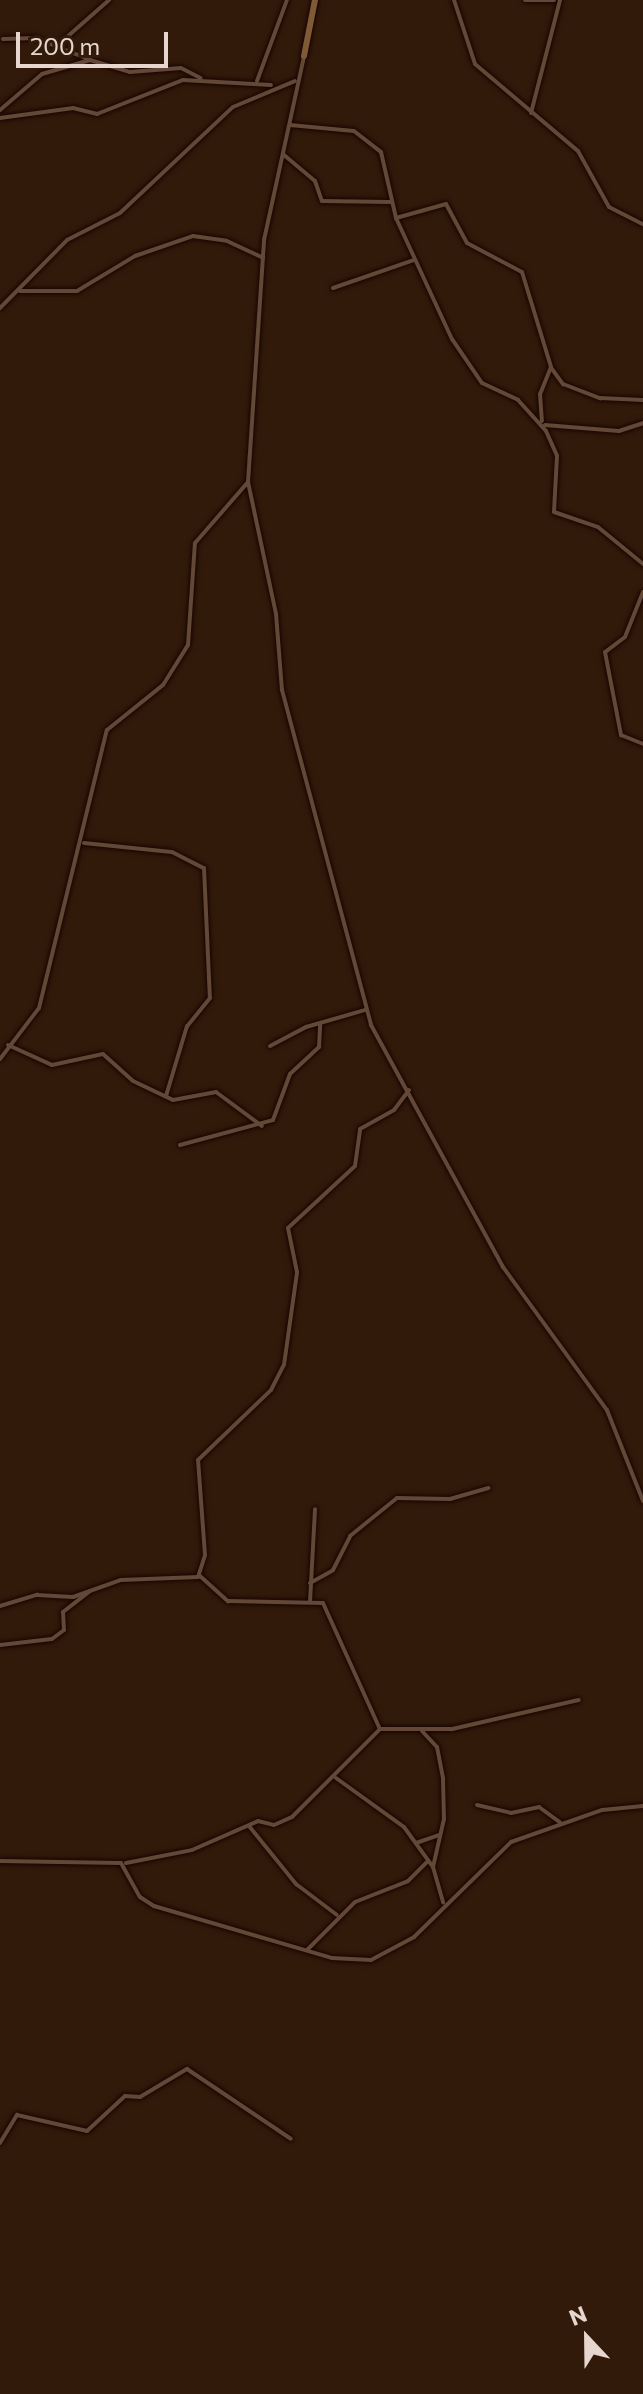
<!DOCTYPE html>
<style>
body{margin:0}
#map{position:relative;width:643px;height:2394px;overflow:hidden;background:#321a0b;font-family:Commissioner,sans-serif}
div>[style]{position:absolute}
.roads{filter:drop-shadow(0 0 2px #180500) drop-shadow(0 0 2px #180500)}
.street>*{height:4px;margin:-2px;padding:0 2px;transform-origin:2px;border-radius:2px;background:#634838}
.secondary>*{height:6px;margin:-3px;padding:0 3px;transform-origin:3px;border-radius:3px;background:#7e5b36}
span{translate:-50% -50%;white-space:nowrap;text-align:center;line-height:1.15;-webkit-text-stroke:6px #321a0b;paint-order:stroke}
.north{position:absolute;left:547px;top:2298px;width:80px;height:80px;-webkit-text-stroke:6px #321a0b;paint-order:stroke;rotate:338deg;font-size:22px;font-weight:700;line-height:32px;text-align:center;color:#e7d6cd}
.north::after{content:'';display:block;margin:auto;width:28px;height:36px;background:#e7d6cd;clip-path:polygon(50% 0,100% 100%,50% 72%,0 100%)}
.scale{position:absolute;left:16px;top:32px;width:152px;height:36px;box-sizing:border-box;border:4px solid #e7d6cd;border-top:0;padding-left:10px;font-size:24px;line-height:28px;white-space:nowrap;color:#e7d6cd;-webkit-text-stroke:6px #321a0b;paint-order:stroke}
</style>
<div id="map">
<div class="roads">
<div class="street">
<i style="left:454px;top:0;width:67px;rotate:71.8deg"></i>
<i style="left:475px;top:64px;width:135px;rotate:40.2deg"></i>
<i style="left:578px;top:151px;width:64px;rotate:61deg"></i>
<i style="left:609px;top:207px;width:38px;rotate:27deg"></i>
<i style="left:525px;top:0;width:29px"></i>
<i style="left:3px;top:39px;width:32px;rotate:-2deg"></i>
<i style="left:35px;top:38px;width:57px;rotate:21.6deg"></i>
<i style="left:59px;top:44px;width:67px;rotate:-41.3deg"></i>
<i style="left:257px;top:81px;width:86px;rotate:-69.7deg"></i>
<i style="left:0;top:110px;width:55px;rotate:-40.6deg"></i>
<i style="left:42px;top:74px;width:50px;rotate:-16.3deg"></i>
<i style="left:90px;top:60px;width:42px;rotate:16.7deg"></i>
<i style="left:130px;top:72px;width:51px;rotate:-4.5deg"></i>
<i style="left:181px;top:68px;width:22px;rotate:27deg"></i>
<i style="left:531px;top:113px;width:117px;rotate:-75.6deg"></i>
<i style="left:0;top:118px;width:74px;rotate:-7.8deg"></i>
<i style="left:73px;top:108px;width:25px;rotate:14deg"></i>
<i style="left:97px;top:114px;width:92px;rotate:-21.6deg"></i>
<i style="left:183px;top:80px;width:88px;rotate:3.3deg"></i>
<i style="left:290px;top:125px;width:64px;rotate:5.4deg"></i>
<i style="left:354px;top:131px;width:34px;rotate:38deg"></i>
<i style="left:381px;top:152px;width:68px;rotate:77.2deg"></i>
<i style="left:396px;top:218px;width:133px;rotate:65.2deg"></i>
<i style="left:452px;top:339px;width:53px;rotate:55.7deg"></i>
<i style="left:482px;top:383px;width:40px;rotate:25deg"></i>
<i style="left:518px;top:400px;width:42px;rotate:47.9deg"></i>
<i style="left:546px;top:431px;width:27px;rotate:66deg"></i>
<i style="left:557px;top:456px;width:56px;rotate:93.1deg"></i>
<i style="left:554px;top:512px;width:46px;rotate:18.8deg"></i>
<i style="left:598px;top:527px;width:58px;rotate:39.4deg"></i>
<i style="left:284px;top:155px;width:40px;rotate:40deg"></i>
<i style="left:315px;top:181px;width:21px;rotate:71deg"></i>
<i style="left:322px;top:201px;width:68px;rotate:0.8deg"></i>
<i style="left:396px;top:218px;width:52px;rotate:-15.6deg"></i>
<i style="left:446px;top:204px;width:44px;rotate:61.7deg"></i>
<i style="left:467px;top:243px;width:62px;rotate:27.8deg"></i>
<i style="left:522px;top:272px;width:99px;rotate:73deg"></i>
<i style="left:551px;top:367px;width:29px;rotate:112deg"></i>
<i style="left:540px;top:394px;width:27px;rotate:86deg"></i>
<i style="left:333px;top:288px;width:86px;rotate:-19.1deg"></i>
<i style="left:20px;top:291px;width:57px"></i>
<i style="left:77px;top:291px;width:68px;rotate:-31.1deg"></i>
<i style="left:135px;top:256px;width:61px;rotate:-19deg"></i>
<i style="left:193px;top:236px;width:34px;rotate:8deg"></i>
<i style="left:227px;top:241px;width:40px;rotate:25deg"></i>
<i style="left:0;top:308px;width:95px;rotate:-45.4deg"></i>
<i style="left:67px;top:240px;width:59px;rotate:-27deg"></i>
<i style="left:120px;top:213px;width:155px;rotate:-43.2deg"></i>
<i style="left:233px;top:107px;width:67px;rotate:-22.8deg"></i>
<i style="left:552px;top:369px;width:19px;rotate:54deg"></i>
<i style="left:563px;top:384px;width:40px;rotate:21deg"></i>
<i style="left:600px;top:398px;width:43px;rotate:2.7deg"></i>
<i style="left:545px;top:425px;width:74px;rotate:4.6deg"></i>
<i style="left:619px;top:431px;width:25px;rotate:-18deg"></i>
<i style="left:248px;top:482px;width:135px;rotate:78deg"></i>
<i style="left:276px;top:614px;width:76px;rotate:85.5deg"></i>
<i style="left:282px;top:690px;width:347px;rotate:75.1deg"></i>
<i style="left:371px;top:1025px;width:276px;rotate:61.4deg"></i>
<i style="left:503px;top:1267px;width:177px;rotate:54deg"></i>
<i style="left:607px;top:1410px;width:98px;rotate:68.4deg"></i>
<i style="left:643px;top:592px;width:48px;rotate:111.8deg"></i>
<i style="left:625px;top:637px;width:25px;rotate:143deg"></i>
<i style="left:605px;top:652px;width:85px;rotate:79.1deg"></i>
<i style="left:621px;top:735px;width:24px;rotate:22deg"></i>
<i style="left:84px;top:843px;width:88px;rotate:5.8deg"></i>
<i style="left:172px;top:852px;width:36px;rotate:27deg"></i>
<i style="left:204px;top:868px;width:130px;rotate:87.4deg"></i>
<i style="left:210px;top:998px;width:36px;rotate:129deg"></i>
<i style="left:187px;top:1026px;width:73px;rotate:106.7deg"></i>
<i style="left:8px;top:1045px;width:48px;rotate:24.4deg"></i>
<i style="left:52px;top:1065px;width:52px;rotate:-12.2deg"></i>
<i style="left:103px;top:1054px;width:40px;rotate:42deg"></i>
<i style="left:133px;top:1081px;width:44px;rotate:25.4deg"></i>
<i style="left:173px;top:1100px;width:44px;rotate:-10.5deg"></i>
<i style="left:216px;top:1092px;width:57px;rotate:36.5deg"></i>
<i style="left:270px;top:1046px;width:41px;rotate:-27.8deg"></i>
<i style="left:306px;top:1027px;width:61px;rotate:-16.1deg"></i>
<i style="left:0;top:1059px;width:64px;rotate:-52.6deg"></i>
<i style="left:39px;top:1008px;width:286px;rotate:-76.3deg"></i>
<i style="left:107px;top:730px;width:72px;rotate:-38.8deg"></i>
<i style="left:163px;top:685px;width:47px;rotate:-58deg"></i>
<i style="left:188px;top:645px;width:102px;rotate:-86.1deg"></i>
<i style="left:195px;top:543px;width:81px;rotate:-49deg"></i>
<i style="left:248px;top:482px;width:243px;rotate:-86.2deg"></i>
<i style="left:264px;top:240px;width:188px;rotate:-77.7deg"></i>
<i style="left:180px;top:1145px;width:96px;rotate:-15deg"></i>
<i style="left:273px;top:1120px;width:49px;rotate:-69.7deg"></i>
<i style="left:290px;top:1074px;width:40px;rotate:-43deg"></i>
<i style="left:319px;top:1047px;width:22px;rotate:-87deg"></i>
<i style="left:200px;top:1576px;width:38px;rotate:42deg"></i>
<i style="left:228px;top:1601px;width:95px;rotate:1.2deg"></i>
<i style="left:323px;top:1603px;width:138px;rotate:65.7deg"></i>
<i style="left:310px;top:1583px;width:26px;rotate:-29deg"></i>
<i style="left:333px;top:1570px;width:38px;rotate:-63deg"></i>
<i style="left:350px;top:1536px;width:60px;rotate:-39deg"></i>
<i style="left:397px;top:1498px;width:53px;rotate:1.1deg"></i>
<i style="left:450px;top:1499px;width:40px;rotate:-16deg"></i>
<i style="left:310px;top:1602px;width:93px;rotate:-86.9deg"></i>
<i style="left:0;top:1606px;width:39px;rotate:-17deg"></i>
<i style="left:37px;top:1595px;width:36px;rotate:3deg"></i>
<i style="left:73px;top:1597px;width:51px;rotate:-19.5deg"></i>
<i style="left:121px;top:1580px;width:77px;rotate:-2.2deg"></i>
<i style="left:198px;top:1577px;width:23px;rotate:-72deg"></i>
<i style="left:205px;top:1555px;width:95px;rotate:-94.2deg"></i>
<i style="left:198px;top:1460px;width:101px;rotate:-43.8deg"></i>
<i style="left:271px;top:1390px;width:28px;rotate:-63deg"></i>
<i style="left:284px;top:1365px;width:94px;rotate:-82deg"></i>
<i style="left:297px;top:1272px;width:45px;rotate:-101.6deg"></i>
<i style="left:288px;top:1228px;width:91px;rotate:-42.8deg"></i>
<i style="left:355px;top:1166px;width:37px;rotate:-82deg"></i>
<i style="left:360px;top:1129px;width:39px;rotate:-29deg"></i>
<i style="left:394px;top:1110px;width:25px;rotate:-53deg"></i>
<i style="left:0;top:1645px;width:52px;rotate:-6.6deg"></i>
<i style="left:52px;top:1639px;width:15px;rotate:-37deg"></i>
<i style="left:64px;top:1630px;width:18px;rotate:-93deg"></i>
<i style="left:63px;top:1612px;width:34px;rotate:-38deg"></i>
<i style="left:422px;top:1731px;width:22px;rotate:47deg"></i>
<i style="left:437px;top:1747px;width:33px;rotate:79deg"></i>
<i style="left:443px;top:1779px;width:40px;rotate:88.6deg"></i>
<i style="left:444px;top:1819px;width:49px;rotate:102.9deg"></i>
<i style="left:336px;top:1778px;width:84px;rotate:35.8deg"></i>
<i style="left:404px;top:1827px;width:49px;rotate:54.1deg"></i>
<i style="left:433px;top:1867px;width:37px;rotate:74deg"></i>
<i style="left:477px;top:1805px;width:35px;rotate:13deg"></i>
<i style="left:511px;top:1813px;width:29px;rotate:-12deg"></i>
<i style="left:539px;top:1807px;width:26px;rotate:36deg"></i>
<i style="left:249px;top:1826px;width:75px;rotate:51deg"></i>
<i style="left:296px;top:1884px;width:51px;rotate:37.1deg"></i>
<i style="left:416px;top:1843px;width:24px;rotate:-19deg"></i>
<i style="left:0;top:1861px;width:121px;rotate:0.9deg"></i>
<i style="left:121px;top:1863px;width:39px;rotate:61deg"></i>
<i style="left:140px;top:1897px;width:17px;rotate:33deg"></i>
<i style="left:154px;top:1906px;width:185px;rotate:16.3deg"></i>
<i style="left:332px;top:1958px;width:39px;rotate:3deg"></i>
<i style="left:371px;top:1960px;width:49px;rotate:-28.1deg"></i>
<i style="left:414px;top:1937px;width:136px;rotate:-44.4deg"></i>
<i style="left:511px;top:1842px;width:96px;rotate:-19.4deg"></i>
<i style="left:602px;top:1810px;width:41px;rotate:-5.6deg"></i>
<i style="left:126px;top:1863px;width:67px;rotate:-11.1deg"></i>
<i style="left:192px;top:1850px;width:72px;rotate:-23.7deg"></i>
<i style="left:258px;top:1821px;width:16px;rotate:14deg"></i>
<i style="left:274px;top:1825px;width:20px;rotate:-24deg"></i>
<i style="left:292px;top:1817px;width:124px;rotate:-45deg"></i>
<i style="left:380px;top:1729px;width:72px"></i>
<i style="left:452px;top:1729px;width:130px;rotate:-12.9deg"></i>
<i style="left:308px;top:1949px;width:66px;rotate:-45deg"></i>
<i style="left:355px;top:1902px;width:57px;rotate:-21.6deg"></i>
<i style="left:408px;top:1881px;width:27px;rotate:-45deg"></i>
<i style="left:0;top:2143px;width:33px;rotate:-59deg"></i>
<i style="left:17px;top:2115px;width:72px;rotate:12.9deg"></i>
<i style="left:87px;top:2131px;width:52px;rotate:-42.6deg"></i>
<i style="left:125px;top:2096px;width:15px;rotate:4deg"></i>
<i style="left:140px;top:2097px;width:55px;rotate:-30.8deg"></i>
<i style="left:187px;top:2069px;width:125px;rotate:33.9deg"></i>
</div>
<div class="secondary">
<i style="left:304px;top:56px;width:57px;rotate:-78.9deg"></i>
</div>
</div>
<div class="north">N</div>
<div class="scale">200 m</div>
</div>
